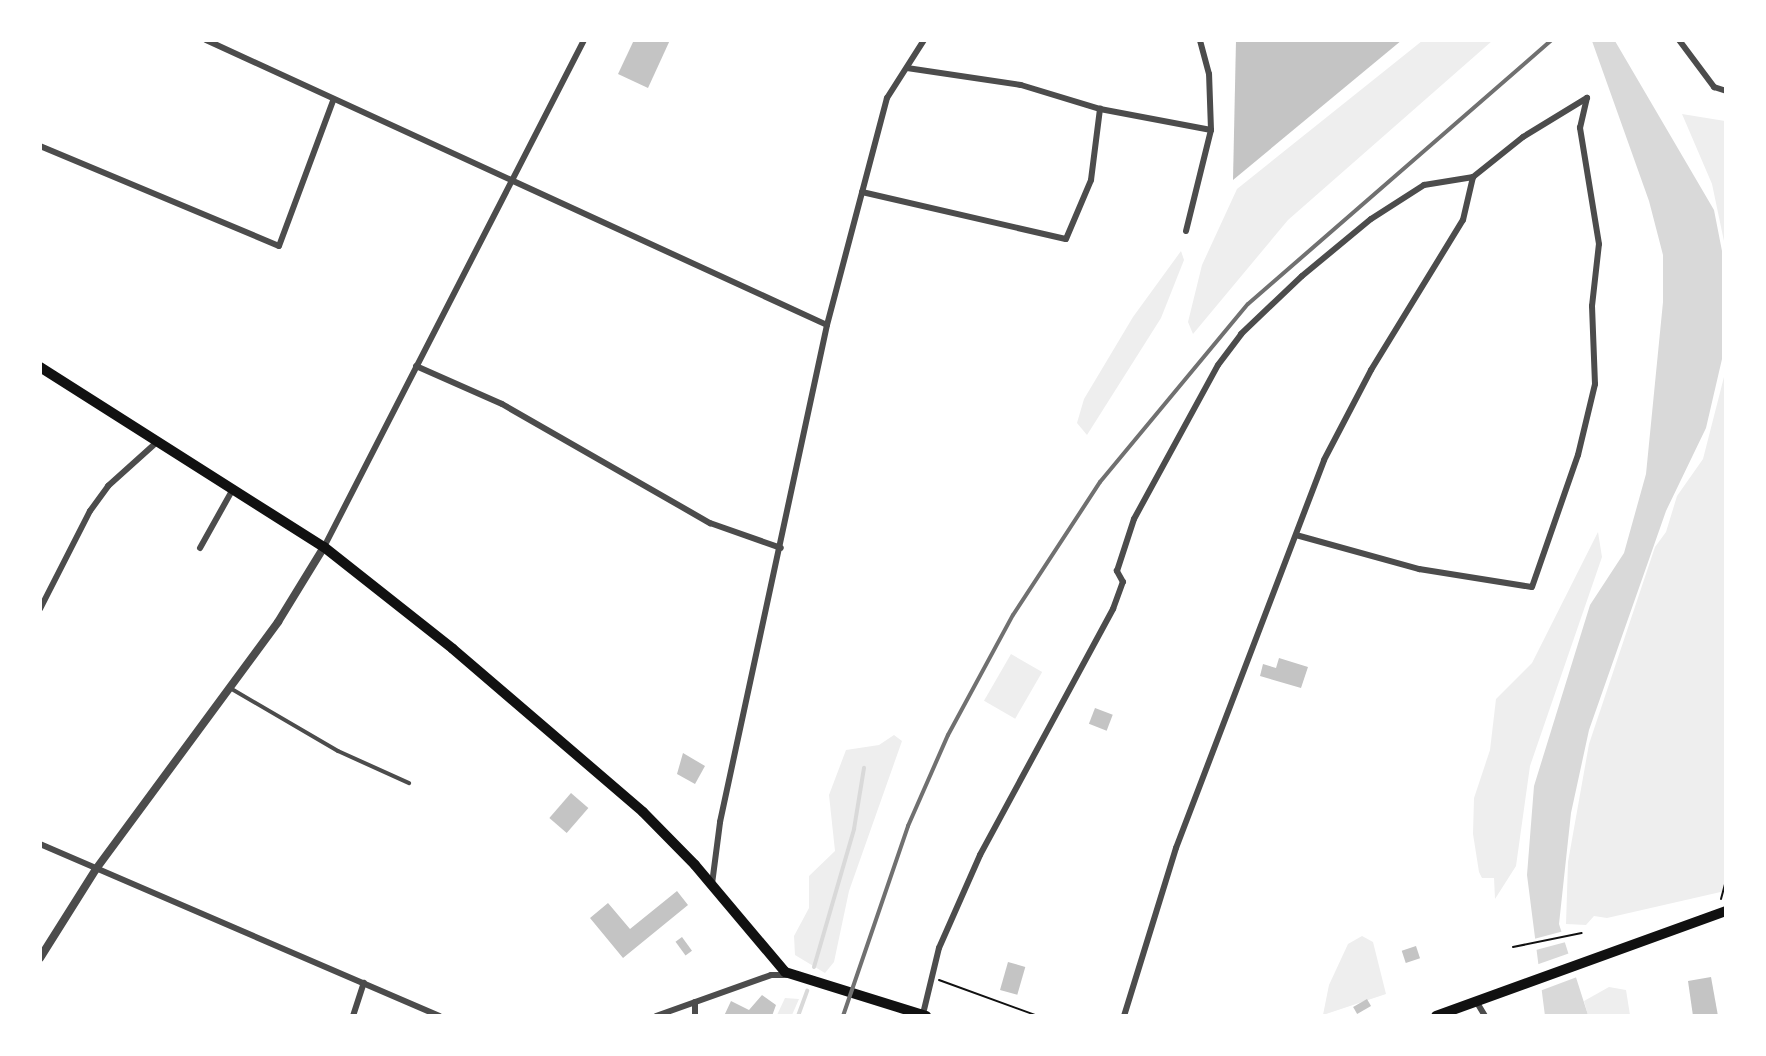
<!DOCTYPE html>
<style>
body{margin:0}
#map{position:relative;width:1766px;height:1056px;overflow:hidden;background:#fff;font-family:Mulish,sans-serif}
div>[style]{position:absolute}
.green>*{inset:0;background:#eee;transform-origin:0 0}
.water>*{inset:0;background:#d9d9d9}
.pier>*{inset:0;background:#fff;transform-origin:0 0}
.stream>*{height:4px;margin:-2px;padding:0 2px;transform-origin:2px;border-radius:2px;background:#d9d9d9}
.building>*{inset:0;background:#c4c4c4;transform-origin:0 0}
.path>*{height:2px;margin:-1px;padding:0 1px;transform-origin:1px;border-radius:1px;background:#111}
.service>*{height:4px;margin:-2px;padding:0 2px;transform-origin:2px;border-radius:2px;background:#4c4c4c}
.minor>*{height:6px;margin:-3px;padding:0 3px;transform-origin:3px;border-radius:3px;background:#4c4c4c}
.tertiary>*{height:8px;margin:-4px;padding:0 4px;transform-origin:4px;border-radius:4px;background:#4c4c4c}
.primary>*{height:10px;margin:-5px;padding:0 5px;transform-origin:5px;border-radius:5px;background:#111}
.rail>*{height:4px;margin:-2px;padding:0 2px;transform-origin:2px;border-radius:2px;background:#707070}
span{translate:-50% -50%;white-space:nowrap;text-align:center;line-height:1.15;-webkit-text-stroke:4.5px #fff;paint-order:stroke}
.frame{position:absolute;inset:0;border:42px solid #fff;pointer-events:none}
</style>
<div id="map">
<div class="green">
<i style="clip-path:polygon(1422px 41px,1492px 41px,1288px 220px,1193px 334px,1188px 322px,1202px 265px,1237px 189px)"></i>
<i style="clip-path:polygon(1682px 114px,1725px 121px,1725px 246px,1712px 184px)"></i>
<i style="clip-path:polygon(1181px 251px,1184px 260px,1161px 318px,1087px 435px,1077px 423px,1084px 399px,1133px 317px)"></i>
<i style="clip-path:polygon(1725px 373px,1725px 891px,1607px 918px,1594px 916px,1586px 925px,1566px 924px,1568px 862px,1589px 744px,1655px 547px,1666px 532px,1677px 496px,1703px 459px)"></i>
<i style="clip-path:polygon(1598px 532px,1602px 557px,1530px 766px,1516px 866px,1495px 899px,1494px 878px,1482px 878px,1479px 872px,1473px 834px,1474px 798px,1490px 750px,1496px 699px,1532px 663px)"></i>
<i style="left:1011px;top:654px;width:36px;height:54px;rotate:30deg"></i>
<i style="clip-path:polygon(894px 735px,902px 741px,849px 891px,834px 962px,825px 973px,795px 955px,794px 936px,809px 908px,809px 876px,835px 851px,829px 795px,846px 750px,879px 745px)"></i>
<i style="clip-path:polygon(1362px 936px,1373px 942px,1386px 994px,1323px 1015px,1329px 985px,1348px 944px)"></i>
<i style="clip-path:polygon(1609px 987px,1626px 990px,1630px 1015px,1588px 1015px,1584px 1001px)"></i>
<i style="clip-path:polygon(785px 998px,799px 999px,792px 1015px,777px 1015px)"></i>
</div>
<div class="water">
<i style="clip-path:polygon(1592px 41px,1615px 41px,1714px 210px,1722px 251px,1722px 359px,1706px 428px,1666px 511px,1589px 730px,1571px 813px,1559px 924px,1588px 1015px,1545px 1016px,1527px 875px,1534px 786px,1590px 605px,1624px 553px,1646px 474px,1663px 302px,1663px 255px,1649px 201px)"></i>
</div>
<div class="pier">
<i style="left:1564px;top:931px;width:11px;height:36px;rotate:75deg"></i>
<i style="clip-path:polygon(1570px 953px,1577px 977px,1537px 992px,1533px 966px)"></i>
</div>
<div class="stream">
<i style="left:814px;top:967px;width:144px;rotate:-73.8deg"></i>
<i style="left:854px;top:829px;width:62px;rotate:-80.7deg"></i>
<i style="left:798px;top:1016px;width:27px;rotate:-70deg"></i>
</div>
<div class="building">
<i style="clip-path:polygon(634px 40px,670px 40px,648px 88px,618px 74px)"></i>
<i style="clip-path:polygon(1236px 40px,1402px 40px,1233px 180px)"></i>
<i style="clip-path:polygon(1279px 658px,1308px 667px,1301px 688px,1260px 676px,1263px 664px,1276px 668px)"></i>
<i style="left:1095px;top:708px;width:19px;height:17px;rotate:21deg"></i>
<i style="clip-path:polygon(683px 753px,705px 766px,695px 784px,677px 774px)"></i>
<i style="left:571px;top:793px;width:23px;height:33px;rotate:41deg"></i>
<i style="clip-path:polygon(677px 891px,688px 905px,623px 958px,590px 918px,608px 903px,630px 929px)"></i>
<i style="left:682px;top:937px;width:17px;height:8px;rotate:54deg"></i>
<i style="left:1416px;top:946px;width:13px;height:15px;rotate:72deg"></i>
<i style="left:1008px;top:962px;width:18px;height:29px;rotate:16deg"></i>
<i style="clip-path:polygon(1711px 977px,1718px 1016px,1693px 1016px,1688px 981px)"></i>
<i style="clip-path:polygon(762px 995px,776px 1005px,772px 1016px,724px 1016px,731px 1001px,749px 1010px)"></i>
<i style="left:1367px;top:999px;width:8px;height:16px;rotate:60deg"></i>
</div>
<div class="path">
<i style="left:1721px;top:899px;width:20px;rotate:-75deg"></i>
<i style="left:1513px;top:947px;width:70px;rotate:-11.5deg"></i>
<i style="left:939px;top:980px;width:105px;rotate:20deg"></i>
</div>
<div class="service">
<i style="left:230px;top:688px;width:125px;rotate:30.3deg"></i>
<i style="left:338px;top:751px;width:78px;rotate:24.3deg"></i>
</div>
<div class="minor">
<i style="left:206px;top:40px;width:683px;rotate:24.65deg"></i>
<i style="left:1679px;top:40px;width:59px;rotate:53.3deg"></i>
<i style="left:1714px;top:87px;width:13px;rotate:18deg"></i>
<i style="left:907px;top:68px;width:115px;rotate:8.5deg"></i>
<i style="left:1021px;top:85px;width:83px;rotate:16.9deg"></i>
<i style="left:1100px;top:109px;width:113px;rotate:10.7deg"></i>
<i style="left:40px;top:146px;width:259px;rotate:22.7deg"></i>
<i style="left:279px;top:246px;width:155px;rotate:-69.6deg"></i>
<i style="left:862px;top:192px;width:209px;rotate:13deg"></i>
<i style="left:1066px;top:239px;width:64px;rotate:-67deg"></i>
<i style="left:1091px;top:180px;width:72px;rotate:-82.8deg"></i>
<i style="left:1186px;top:231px;width:104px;rotate:-76.1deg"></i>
<i style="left:1211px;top:130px;width:56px;rotate:-92deg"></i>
<i style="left:1209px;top:74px;width:35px;rotate:-105deg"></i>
<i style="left:416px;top:366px;width:94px;rotate:23.8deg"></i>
<i style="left:502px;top:404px;width:240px;rotate:29.8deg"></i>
<i style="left:710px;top:523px;width:75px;rotate:19.4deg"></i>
<i style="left:1296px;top:535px;width:128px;rotate:15.5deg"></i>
<i style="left:1419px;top:569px;width:114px;rotate:9.1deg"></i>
<i style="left:1532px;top:587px;width:140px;rotate:-70.8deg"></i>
<i style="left:1578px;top:455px;width:73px;rotate:-76.5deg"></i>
<i style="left:1595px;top:384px;width:78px;rotate:-92.2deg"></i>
<i style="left:1592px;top:306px;width:62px;rotate:-83.6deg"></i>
<i style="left:1599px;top:244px;width:118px;rotate:-99.3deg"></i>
<i style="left:1580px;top:128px;width:31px;rotate:-77deg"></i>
<i style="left:324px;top:547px;width:570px;rotate:-62.85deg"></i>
<i style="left:200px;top:548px;width:68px;rotate:-60.8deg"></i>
<i style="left:40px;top:609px;width:110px;rotate:-63deg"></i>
<i style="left:90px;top:511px;width:31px;rotate:-54deg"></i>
<i style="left:108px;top:486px;width:67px;rotate:-42deg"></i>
<i style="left:40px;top:844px;width:435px;rotate:23.3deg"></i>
<i style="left:712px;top:884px;width:63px;rotate:-82.6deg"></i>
<i style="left:720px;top:822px;width:508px;rotate:-77.85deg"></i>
<i style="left:827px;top:325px;width:235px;rotate:-75.2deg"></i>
<i style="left:887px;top:98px;width:69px;rotate:-57.5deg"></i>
<i style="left:1476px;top:1001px;width:17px;rotate:59deg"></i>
<i style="left:923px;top:1014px;width:68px;rotate:-76.4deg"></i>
<i style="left:939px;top:948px;width:102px;rotate:-66.2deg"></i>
<i style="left:980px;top:855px;width:280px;rotate:-61.6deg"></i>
<i style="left:1113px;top:609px;width:29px;rotate:-70deg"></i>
<i style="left:1123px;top:582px;width:13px;rotate:-119deg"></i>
<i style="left:1117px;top:571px;width:55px;rotate:-71.9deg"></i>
<i style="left:1134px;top:519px;width:175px;rotate:-61.4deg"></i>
<i style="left:1218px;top:365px;width:39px;rotate:-53deg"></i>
<i style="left:1241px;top:334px;width:84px;rotate:-43.6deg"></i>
<i style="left:1302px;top:276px;width:89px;rotate:-39.6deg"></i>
<i style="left:1371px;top:219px;width:63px;rotate:-32.7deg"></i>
<i style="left:1424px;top:185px;width:50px;rotate:-9.3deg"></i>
<i style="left:1473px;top:177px;width:64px;rotate:-38.7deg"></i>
<i style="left:1523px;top:137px;width:75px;rotate:-31.4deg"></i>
<i style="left:353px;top:1016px;width:35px;rotate:-72deg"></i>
<i style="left:656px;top:1016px;width:122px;rotate:-19.6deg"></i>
<i style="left:771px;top:975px;width:18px"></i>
<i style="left:695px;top:1016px;width:14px;rotate:-90deg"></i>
<i style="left:1124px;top:1016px;width:176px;rotate:-72.8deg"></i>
<i style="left:1176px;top:848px;width:415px;rotate:-69.1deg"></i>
<i style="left:1324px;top:460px;width:102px;rotate:-62.4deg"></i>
<i style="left:1371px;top:370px;width:176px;rotate:-58.5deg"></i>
<i style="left:1463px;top:220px;width:44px;rotate:-76.9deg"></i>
</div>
<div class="tertiary">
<i style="left:40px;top:958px;width:105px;rotate:-57.8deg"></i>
<i style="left:96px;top:869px;width:307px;rotate:-53.6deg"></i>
<i style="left:278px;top:622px;width:88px;rotate:-58.5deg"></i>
</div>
<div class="primary">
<i style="left:40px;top:367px;width:336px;rotate:32.4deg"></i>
<i style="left:324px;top:547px;width:164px;rotate:38.3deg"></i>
<i style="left:453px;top:649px;width:250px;rotate:40.6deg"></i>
<i style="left:643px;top:812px;width:74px;rotate:45.5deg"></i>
<i style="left:695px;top:865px;width:140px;rotate:49.9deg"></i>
<i style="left:785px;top:972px;width:148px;rotate:17.3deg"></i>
<i style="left:1436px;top:1016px;width:308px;rotate:-19.9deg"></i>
</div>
<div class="rail">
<i style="left:843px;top:1016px;width:201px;rotate:-71.1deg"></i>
<i style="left:908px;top:826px;width:99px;rotate:-66.3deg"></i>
<i style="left:948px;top:735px;width:136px;rotate:-61.6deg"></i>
<i style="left:1013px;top:615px;width:159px;rotate:-56.8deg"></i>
<i style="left:1100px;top:482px;width:231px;rotate:-50.3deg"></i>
<i style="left:1248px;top:304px;width:403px;rotate:-41deg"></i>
</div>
<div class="frame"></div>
</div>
